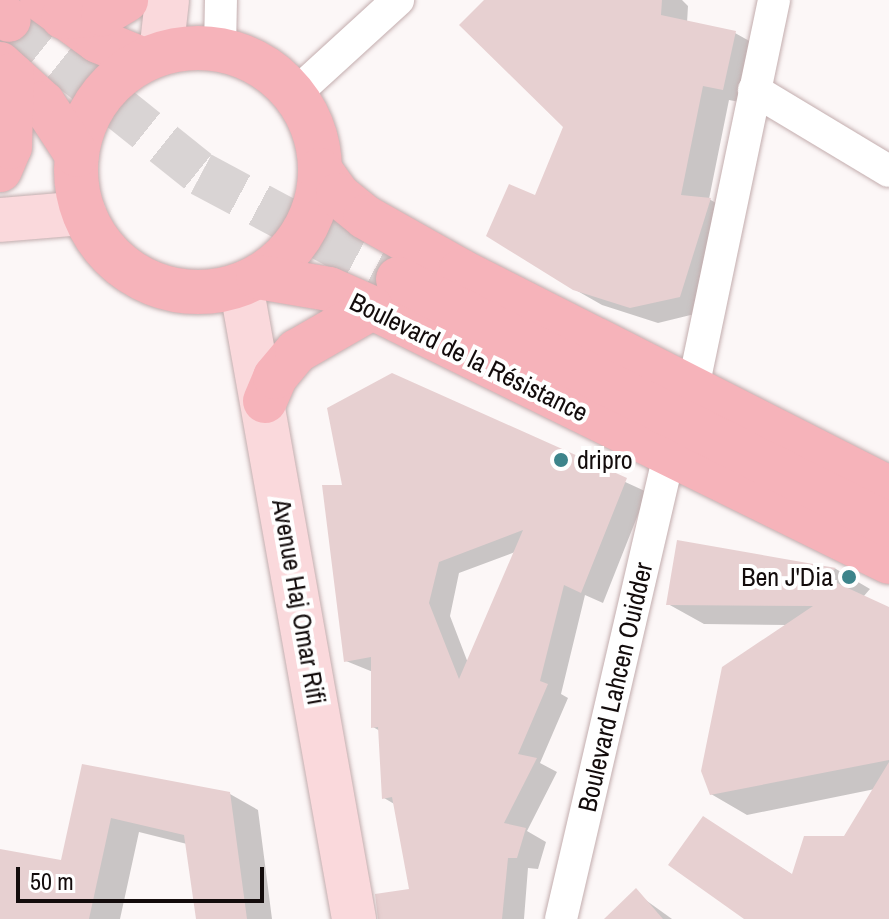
<!DOCTYPE html>
<meta charset="utf-8">
<style>
body{margin:0}
#map{position:relative;width:889px;height:919px;overflow:hidden;background:#fcf7f7;font-family:"Archivo Narrow",sans-serif}
div>[style]{position:absolute}
.shadow>*{inset:0;background:#0003}
.building>*{inset:0;background:#e7d0d1}
.primary-tunnel>*{height:44px;margin-top:-22px;transform-origin:0;background:repeating-linear-gradient(90deg,#d9d4d4 0 44px,transparent 0 66px)}
.roads{filter:drop-shadow(0 0 2px #c3adae) drop-shadow(0 0 2px #c3adae)}
.street>*{height:32px;margin:-16px;padding:0 16px;transform-origin:16px;border-radius:16px;background:#fff}
.secondary>*{height:44px;margin:-22px;padding:0 22px;transform-origin:22px;border-radius:22px;background:#fad9dc}
.primary>*{height:44px;margin:-22px;padding:0 22px;transform-origin:22px;border-radius:22px;background:#f6b3ba}
.primary>.ring{margin:-22px;padding:0;box-sizing:content-box;background:none;border:44px solid #f6b3ba;border-radius:50%}
.dots>*{width:22px;height:22px;translate:-50% -50%;box-sizing:border-box;border:4px solid #fff;border-radius:50%}
span{translate:-50% -50%;white-space:nowrap;text-align:center;line-height:1.15;-webkit-text-stroke:8px #fff;paint-order:stroke}
.street-label{font-size:26px;color:#130c0c}
.poi-label{font-size:26px;color:#130c0c}
.left{translate:0 -50%;text-align:left}
.right{translate:-100% -50%;text-align:right}
.scale{position:absolute;left:16px;top:867px;width:248px;height:36px;box-sizing:border-box;border:4px solid #130c0c;border-top:0;padding-left:10px;font-size:24px;line-height:28px;white-space:nowrap;color:#130c0c;-webkit-text-stroke:6px #fff;paint-order:stroke}
</style>
<div id="map">
<div class="shadow">
<i style="clip-path:polygon(486px 0,682px 0,688px 6px,687px 23px,735px 33px,762px 48px,750px 104px,729px 100px,709px 199px,737px 215px,707px 311px,658px 323px,602px 305px,574px 289px,536px 197px,565px 127px)"></i>
<i style="clip-path:polygon(evenodd,392px 375px,647px 492px,603px 603px,585px 595px,561px 694px,568px 698px,540px 763px,557px 772px,527px 831px,546px 842px,538px 869px,528px 868px,524px 919px,379px 919px,412px 891px,396px 805px,384px 798px,380px 731px,373px 727px,373px 672px,346px 661px,344px 487px,392px 375px,515px 552px,468px 663px,450px 616px,459px 573px,515px 552px)"></i>
<i style="clip-path:polygon(678px 543px,836px 569px,870px 589px,863px 597px,889px 609px,889px 919px,748px 919px,704px 818px,793px 875px,845px 838px,875px 789px,747px 815px,711px 794px,788px 625px,704px 624px,668px 604px)"></i>
<i style="clip-path:polygon(84px 767px,230px 794px,258px 810px,272px 919px,198px 919px,187px 844px,139px 832px,120px 919px,0 919px,0 851px,63px 863px)"></i>
<i style="clip-path:polygon(640px 896px,672px 919px,608px 919px)"></i>
</div>
<div class="building">
<i style="clip-path:polygon(484px 0,662px 0,661px 15px,736px 31px,723px 90px,703px 86px,681px 195px,711px 198px,680px 297px,630px 308px,573px 290px,486px 236px,509px 184px,535px 195px,563px 127px,459px 25px)"></i>
<i style="clip-path:polygon(evenodd,392px 373px,627px 478px,581px 593px,564px 585px,540px 681px,548px 684px,518px 754px,537px 758px,504px 823px,526px 828px,517px 858px,508px 858px,502px 919px,378px 919px,375px 894px,409px 889px,392px 797px,382px 799px,378px 727px,371px 728px,371px 657px,344px 662px,322px 485px,342px 485px,327px 408px,392px 373px,523px 530px,459px 679px,429px 603px,439px 562px,523px 530px)"></i>
<i style="clip-path:polygon(677px 540px,836px 568px,826px 578px,889px 607px,889px 760px,710px 795px,701px 771px,722px 667px,813px 606px,666px 605px)"></i>
<i style="clip-path:polygon(889px 762px,889px 919px,744px 919px,668px 865px,703px 816px,792px 874px,804px 836px,844px 836px)"></i>
<i style="clip-path:polygon(82px 764px,230px 792px,247px 919px,196px 919px,184px 835px,111px 818px,89px 919px,0 919px,0 849px,61px 860px)"></i>
<i style="clip-path:polygon(636px 888px,663px 919px,604px 919px)"></i>
</div>
<div class="primary-tunnel">
<i style="left:9px;top:20px;width:246px;rotate:38.7deg"></i>
<i style="left:201px;top:174px;width:223px;rotate:28.1deg"></i>
</div>
<div class="roads">
<div class="street">
<i style="left:220px;top:50px;width:50px;rotate:-88.9deg"></i>
<i style="left:754px;top:90px;width:157px;rotate:31deg"></i>
<i style="left:294px;top:95px;width:141px;rotate:-42.4deg"></i>
<i style="left:693px;top:388px;width:396px;rotate:-78.2deg"></i>
<i style="left:561px;top:919px;width:477px;rotate:-76.9deg"></i>
</div>
<div class="secondary">
<i style="left:161px;top:53px;width:53px;rotate:-83.5deg"></i>
<i style="left:0;top:220px;width:84px;rotate:-4.8deg"></i>
<i style="left:241px;top:285px;width:644px;rotate:79.89deg"></i>
</div>
<div class="primary">
<i style="left:42px;top:0;width:69px;rotate:36.2deg"></i>
<i style="left:98px;top:41px;width:50px;rotate:22.4deg"></i>
<i style="left:0;top:13px;width:11px;rotate:38deg"></i>
<i style="left:63px;top:17px;width:40px;rotate:-4.3deg"></i>
<i style="left:103px;top:14px;width:27px;rotate:-31deg"></i>
<i class="ring" style="left:76px;top:48px;width:200px;height:200px"></i>
<i style="left:0;top:64px;width:58px;rotate:42.2deg"></i>
<i style="left:43px;top:103px;width:62px;rotate:56.8deg"></i>
<i style="left:0;top:170px;width:25px;rotate:-67deg"></i>
<i style="left:10px;top:147px;width:72px;rotate:-88.4deg"></i>
<i style="left:320px;top:170px;width:31px;rotate:54deg"></i>
<i style="left:338px;top:195px;width:35px;rotate:39deg"></i>
<i style="left:365px;top:217px;width:110px;rotate:29.4deg"></i>
<i style="left:461px;top:271px;width:480px;rotate:26.9deg"></i>
<i style="left:258px;top:277px;width:72px;rotate:9.6deg"></i>
<i style="left:329px;top:289px;width:55px;rotate:23.7deg"></i>
<i style="left:379px;top:311px;width:568px;rotate:26.2deg"></i>
<i style="left:398px;top:279px;width:549px;rotate:26.61deg"></i>
<i style="left:265px;top:401px;width:26px;rotate:-67deg"></i>
<i style="left:275px;top:377px;width:34px;rotate:-50deg"></i>
<i style="left:297px;top:351px;width:86px;rotate:-29.8deg"></i>
</div>
</div>
<div class="dots">
<i style="left:561px;top:460px;background:#3d848b"></i>
<i style="left:849px;top:577px;background:#3d848b"></i>
</div>
<div class="street-label">
<span style="left:469px;top:357px;rotate:26deg">Boulevard de la Résistance</span>
<span style="left:299px;top:602px;rotate:80deg">Avenue Haj Omar Rifi</span>
<span style="left:615px;top:687px;rotate:-77deg">Boulevard Lahcen Ouidder</span>
</div>
<div class="poi-label">
<span class="left" style="left:577px;top:460px">dripro</span>
<span class="right" style="left:833px;top:577px">Ben J'Dia</span>
</div>
<div class="scale">50 m</div>
</div>
